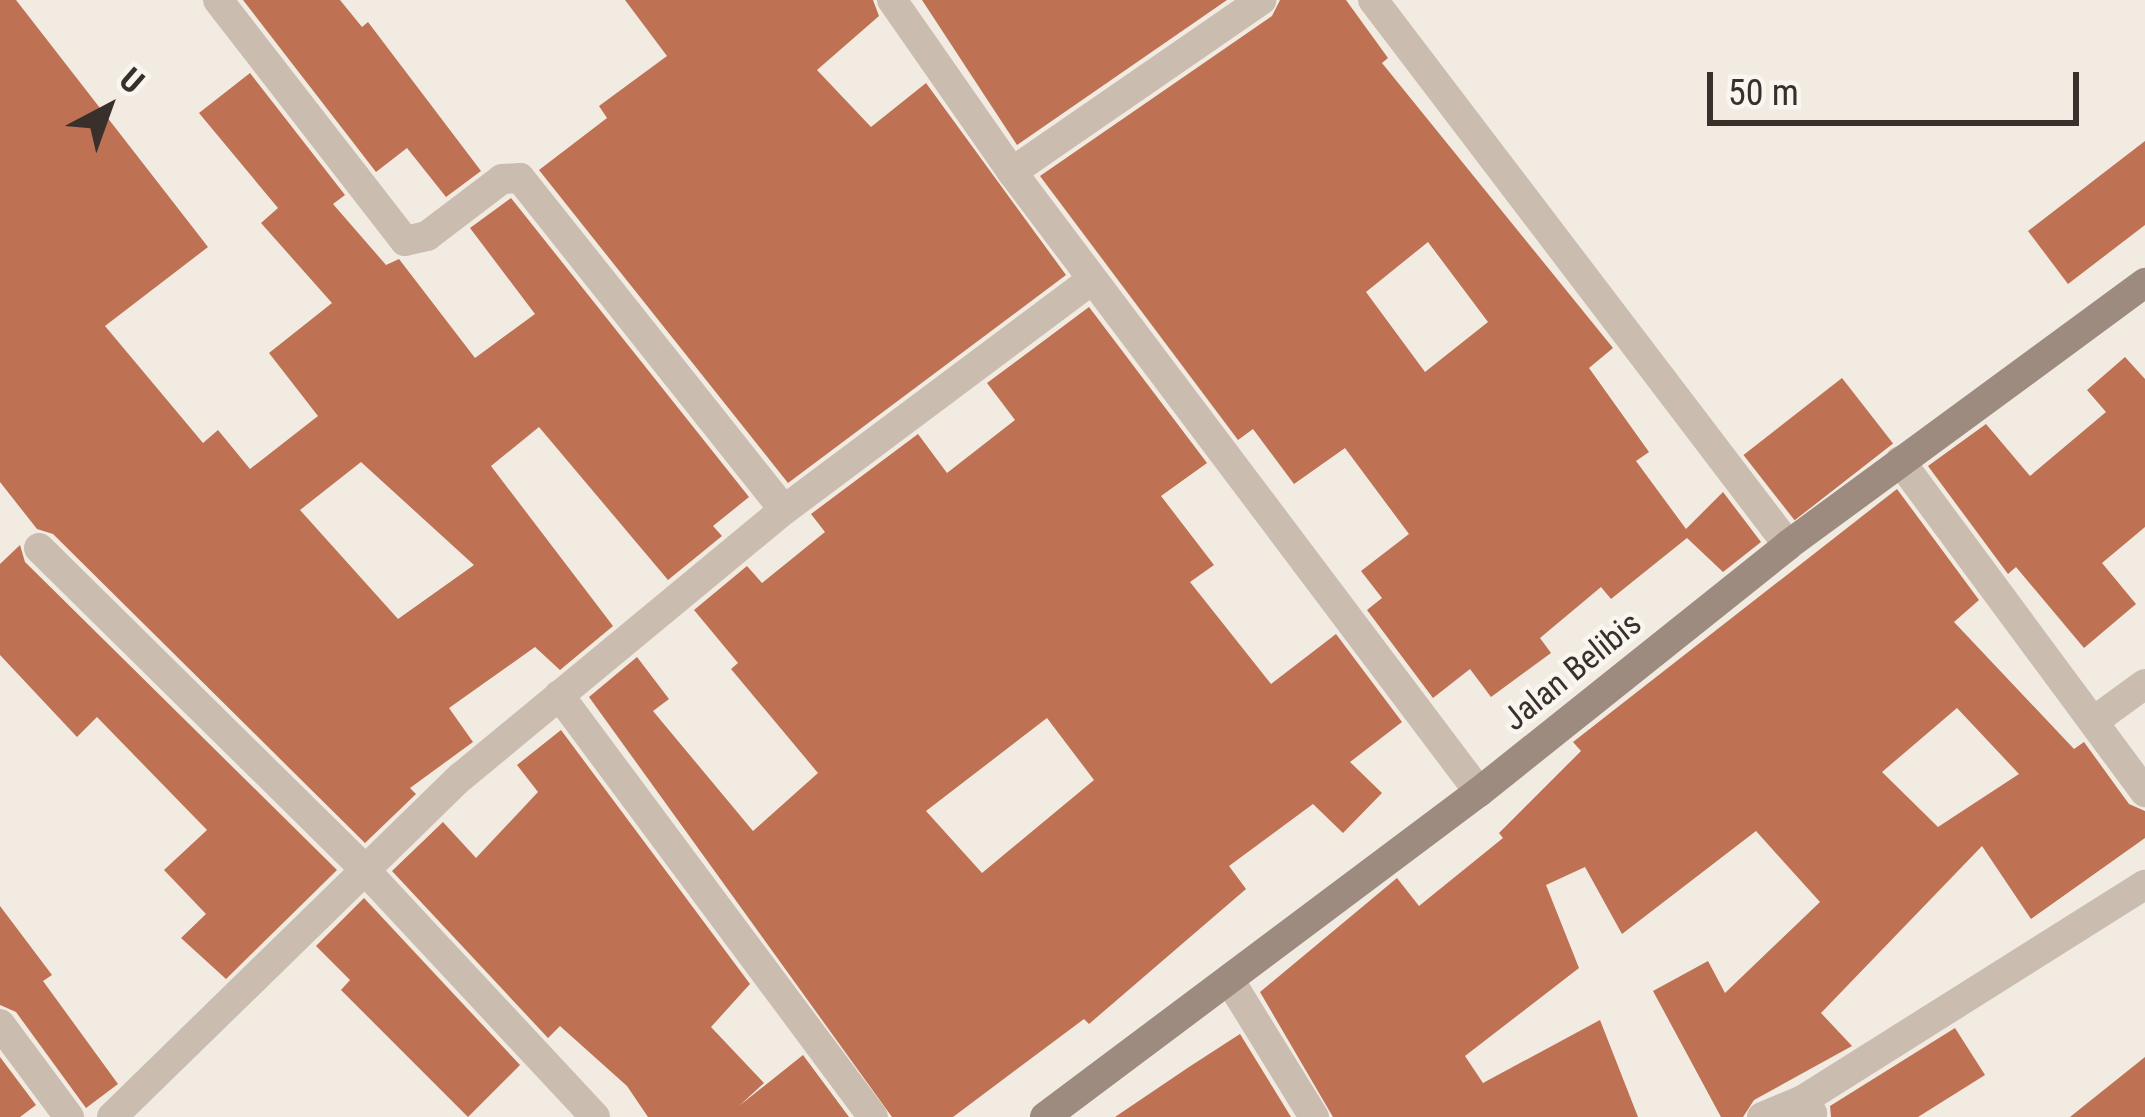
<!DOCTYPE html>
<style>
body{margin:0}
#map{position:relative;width:2145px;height:1117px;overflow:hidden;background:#f2ebe2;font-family:"Roboto Condensed",sans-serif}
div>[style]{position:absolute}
.building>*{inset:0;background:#be7153;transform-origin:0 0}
.street>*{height:30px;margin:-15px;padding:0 15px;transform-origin:15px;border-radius:15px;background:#cabcae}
.secondary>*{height:30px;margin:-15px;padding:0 15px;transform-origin:15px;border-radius:15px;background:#9e8b7f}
span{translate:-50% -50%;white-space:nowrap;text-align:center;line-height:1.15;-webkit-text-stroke:9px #faf5ee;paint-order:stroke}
.street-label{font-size:33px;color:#39302c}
.north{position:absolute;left:48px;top:48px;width:120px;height:120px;-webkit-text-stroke:9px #faf5ee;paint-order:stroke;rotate:41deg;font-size:33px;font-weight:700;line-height:48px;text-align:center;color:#39302c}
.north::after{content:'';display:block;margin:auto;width:42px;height:54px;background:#39302c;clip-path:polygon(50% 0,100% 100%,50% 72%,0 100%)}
.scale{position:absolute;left:1707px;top:72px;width:372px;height:54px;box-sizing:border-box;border:6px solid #39302c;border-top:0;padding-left:15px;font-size:36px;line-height:42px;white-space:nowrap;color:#39302c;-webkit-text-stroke:9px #faf5ee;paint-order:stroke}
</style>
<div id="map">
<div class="building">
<i style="clip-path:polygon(evenodd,0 0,16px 0,208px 247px,105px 326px,203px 443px,218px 430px,250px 469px,318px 416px,269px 353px,332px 303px,261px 223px,278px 208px,199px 113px,250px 73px,345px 195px,333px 204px,386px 265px,399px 259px,475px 358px,535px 314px,470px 228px,511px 198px,749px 497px,713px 526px,722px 536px,668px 580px,539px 427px,491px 466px,613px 626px,560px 670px,535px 647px,449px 708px,473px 742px,410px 788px,416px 794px,365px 843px,53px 534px,37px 529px,0 482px,0 0,361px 462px,474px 565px,398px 619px,300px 510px,361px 462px)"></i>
<i style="clip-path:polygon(243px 0,340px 0,362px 27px,368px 22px,481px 171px,446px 197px,407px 148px,376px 172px)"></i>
<i style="clip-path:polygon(625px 0,873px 0,879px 16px,817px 70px,871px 127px,926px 83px,1066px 275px,788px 483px,539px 170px,607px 118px,599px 106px,667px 56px)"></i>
<i style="clip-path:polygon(922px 0,1227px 0,1017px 145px)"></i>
<i style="clip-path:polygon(evenodd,1280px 0,1346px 0,1388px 58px,1382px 63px,1613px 348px,1589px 368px,1649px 452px,1636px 461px,1686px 529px,1723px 492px,1761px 542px,1723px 572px,1687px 538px,1611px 599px,1601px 587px,1540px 638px,1551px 653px,1491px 697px,1470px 669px,1433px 698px,1367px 610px,1382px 598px,1361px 571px,1409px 534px,1345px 448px,1294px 484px,1253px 429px,1238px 440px,1040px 176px,1272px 16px,1280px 0,1428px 242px,1488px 322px,1425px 372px,1366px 292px,1428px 242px)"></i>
<i style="clip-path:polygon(2145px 141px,2145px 225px,2068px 284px,2028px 231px)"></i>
<i style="clip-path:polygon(evenodd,1089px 307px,1207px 463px,1161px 496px,1214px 565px,1190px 582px,1271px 684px,1336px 634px,1402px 722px,1350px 762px,1382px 793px,1343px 833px,1313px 804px,1229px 866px,1246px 889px,1089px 1024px,1084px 1019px,953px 1117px,892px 1117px,589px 697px,637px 657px,669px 699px,653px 711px,753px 831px,818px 773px,731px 669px,738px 663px,694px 610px,747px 566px,762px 583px,825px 532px,811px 514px,918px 434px,947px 473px,1015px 420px,987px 383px,1089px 307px,1047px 718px,1094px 780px,982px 873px,926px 811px,1047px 718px)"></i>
<i style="clip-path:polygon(2125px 357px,2145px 379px,2145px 527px,2102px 563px,2136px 604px,2084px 648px,2016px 567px,2008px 574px,1928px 466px,1986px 424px,2030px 476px,2106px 412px,2087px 390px)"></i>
<i style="left:1842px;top:378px;width:83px;height:125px;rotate:52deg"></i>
<i style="clip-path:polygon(evenodd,1897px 489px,1979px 600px,1954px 622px,2074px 749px,2084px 742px,2129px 804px,2145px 811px,2145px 838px,2031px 919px,1982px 846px,1821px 1013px,1852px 1046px,1754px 1100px,1743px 1117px,1721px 1117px,1653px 991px,1708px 961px,1725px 993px,1820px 902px,1756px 831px,1622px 934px,1585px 867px,1546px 885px,1579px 968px,1465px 1056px,1483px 1083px,1600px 1020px,1638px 1117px,1333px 1117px,1260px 992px,1397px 878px,1419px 906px,1503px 838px,1499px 833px,1581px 751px,1573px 742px,1897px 489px,1957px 708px,2019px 774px,1938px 827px,1882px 772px,1957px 708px)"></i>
<i style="clip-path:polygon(20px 545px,25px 562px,337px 870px,226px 979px,181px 938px,206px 914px,164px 870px,207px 830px,97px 717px,77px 737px,0 655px,0 564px)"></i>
<i style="clip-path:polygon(561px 730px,750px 984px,711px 1027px,764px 1083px,739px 1106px,803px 1055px,849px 1117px,648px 1117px,627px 1086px,560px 1026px,548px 1038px,392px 871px,443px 822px,476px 858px,538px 792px,517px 765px)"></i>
<i style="clip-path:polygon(364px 898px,520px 1065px,468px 1117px,341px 990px,350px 980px,316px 946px)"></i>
<i style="clip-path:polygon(0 906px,52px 975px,43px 981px,118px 1084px,86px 1108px,16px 1012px,0 1005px)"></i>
<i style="clip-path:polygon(1955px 1028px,1985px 1075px,1918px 1117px,1831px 1117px,1830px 1106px)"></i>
<i style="clip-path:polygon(1240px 1034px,1291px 1117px,1115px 1117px,1189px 1067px)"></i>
<i style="clip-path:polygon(0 1057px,36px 1105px,20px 1117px,0 1117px)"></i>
<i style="clip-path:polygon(2145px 1057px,2145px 1117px,2070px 1117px)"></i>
</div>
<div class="street">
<i style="left:218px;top:0;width:305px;rotate:52.2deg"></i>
<i style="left:405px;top:241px;width:23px;rotate:-13deg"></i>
<i style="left:427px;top:236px;width:94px;rotate:-37.2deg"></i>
<i style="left:502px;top:179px;width:18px;rotate:-3deg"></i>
<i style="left:520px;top:178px;width:424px;rotate:51.5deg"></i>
<i style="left:892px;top:0;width:210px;rotate:55.1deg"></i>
<i style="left:1012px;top:172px;width:776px;rotate:53.01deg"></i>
<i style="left:1373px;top:0;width:685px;rotate:52.71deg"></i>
<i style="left:1012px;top:172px;width:303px;rotate:-34.6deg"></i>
<i style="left:1900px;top:461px;width:412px;rotate:53.5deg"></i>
<i style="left:39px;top:548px;width:455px;rotate:44.6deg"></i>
<i style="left:363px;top:868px;width:340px;rotate:47deg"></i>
<i style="left:559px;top:695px;width:526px;rotate:53.35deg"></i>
<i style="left:2094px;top:721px;width:63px;rotate:-36deg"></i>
<i style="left:1230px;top:981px;width:160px;rotate:58.3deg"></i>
<i style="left:0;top:1024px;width:116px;rotate:53.4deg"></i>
<i style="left:1803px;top:1100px;width:404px;rotate:-32.2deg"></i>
<i style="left:112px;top:1117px;width:487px;rotate:-44.3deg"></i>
<i style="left:461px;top:777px;width:419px;rotate:-39.6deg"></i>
<i style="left:784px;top:510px;width:384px;rotate:-36.8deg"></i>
<i style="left:1762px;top:1117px;width:44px;rotate:-22.5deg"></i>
<i style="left:1803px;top:1100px;width:16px;rotate:55deg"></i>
</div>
<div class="secondary">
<i style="left:1045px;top:1117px;width:542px;rotate:-36.83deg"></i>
<i style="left:1479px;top:792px;width:396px;rotate:-38.6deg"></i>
<i style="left:1788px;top:545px;width:443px;rotate:-36.3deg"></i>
</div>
<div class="street-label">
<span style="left:1572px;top:671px;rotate:-39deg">Jalan Belibis</span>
</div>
<div class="north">U</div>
<div class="scale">50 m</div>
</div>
